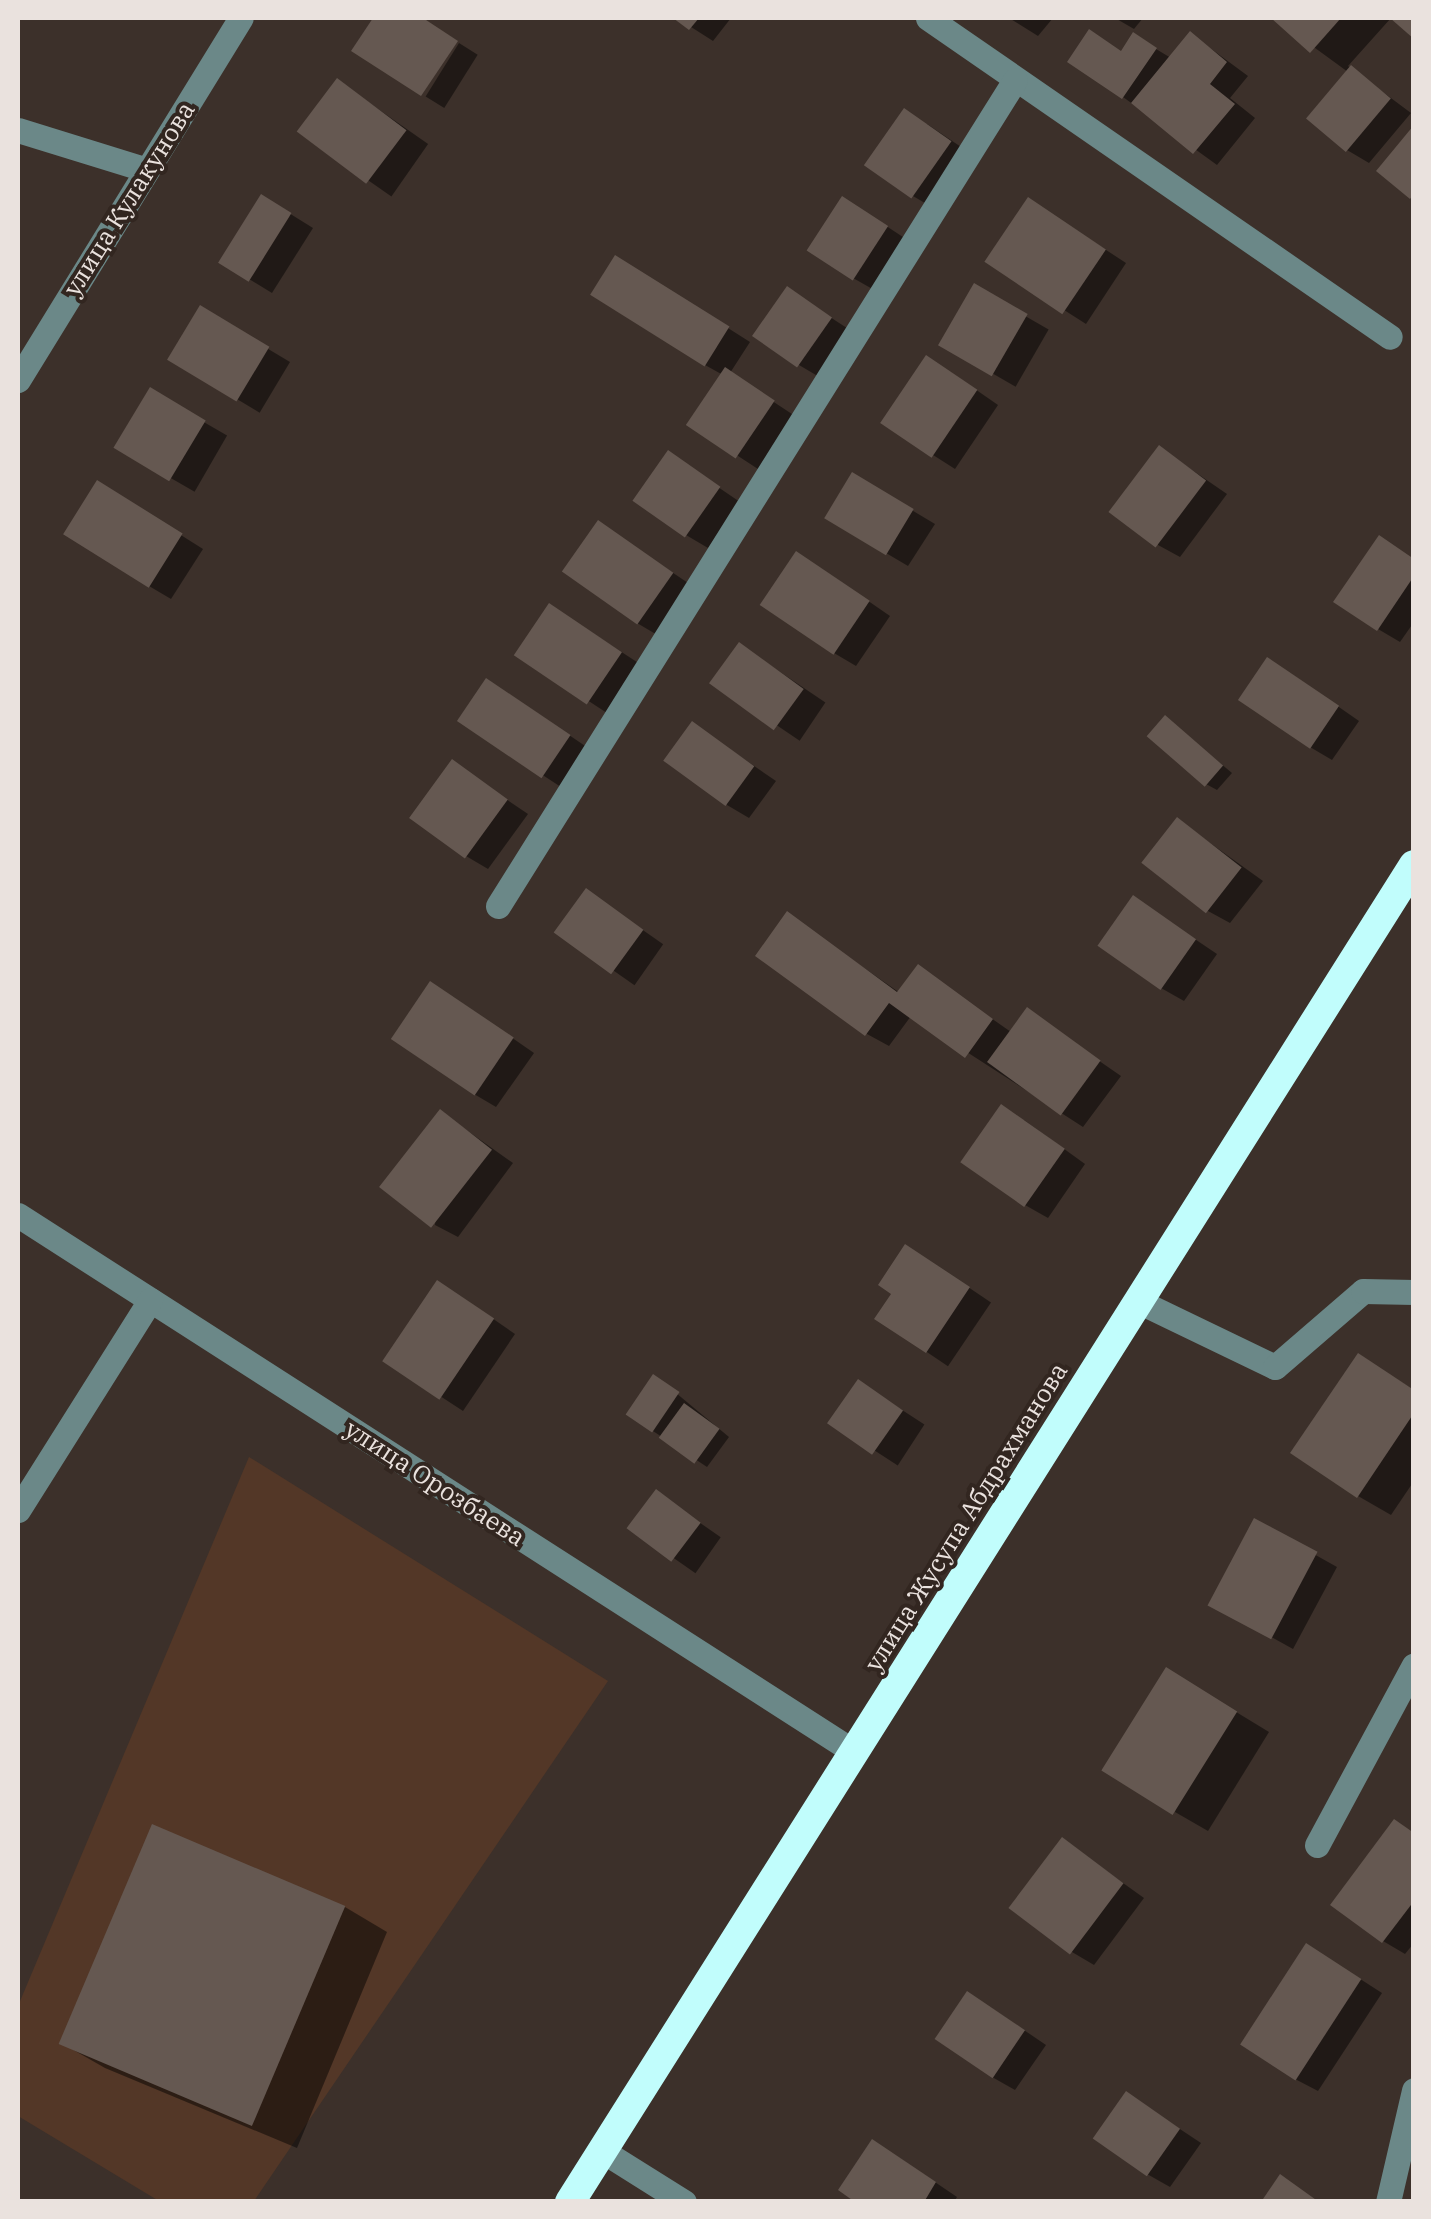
<!DOCTYPE html>
<meta charset="utf-8">
<style>
body{margin:0}
#map{position:relative;width:1431px;height:2219px;overflow:hidden;background:#3c302a;font-family:"IBM Plex Serif",serif}
div>[style]{position:absolute}
.green>*{inset:0;background:#533727}
.shadow>*{inset:0;background:#0007;transform-origin:0 0}
.building>*{inset:0;background:#655851;transform-origin:0 0}
.minor>*{height:25px;margin:-12.5px;padding:0 12.5px;transform-origin:12.5px;border-radius:12.5px;background:#6b8888}
.highway>*{height:30px;margin:-15px;padding:0 15px;transform-origin:15px;border-radius:15px;background:#c1fdfc}
span{translate:-50% -50%;white-space:nowrap;text-align:center;line-height:1.15;-webkit-text-stroke:8px #322620;paint-order:stroke}
.street-label{font-size:25px;color:#eae2de}
.frame{position:absolute;inset:0;border:20px solid #eae2de;pointer-events:none}
</style>
<div id="map">
<div class="green">
<i style="clip-path:polygon(249px 1457px,608px 1681px,254px 2201px,159px 2201px,18px 2116px,18px 2006px)"></i>
</div>
<div class="shadow">
<i style="clip-path:polygon(677px 18px,731px 18px,713px 41px)"></i>
<i style="clip-path:polygon(1009px 18px,1053px 18px,1038px 36px)"></i>
<i style="clip-path:polygon(1115px 18px,1143px 18px,1134px 29px)"></i>
<i style="clip-path:polygon(1274px 18px,1391px 18px,1348px 66px,1411px 113px,1369px 163px,1347px 150px,1348px 72px)"></i>
<i style="clip-path:polygon(1191px 34px,1248px 76px,1230px 98px,1255px 118px,1217px 165px,1123px 97px,1123px 53px,1156px 49px,1171px 58px)"></i>
<i style="left:459px;top:43px;width:22px;height:63px;rotate:32deg"></i>
<i style="left:338px;top:81px;width:110px;height:64px;rotate:35deg"></i>
<i style="clip-path:polygon(927px 124px,973px 155px,935px 209px,913px 196px)"></i>
<i style="clip-path:polygon(284px 210px,313px 228px,272px 293px,221px 262px)"></i>
<i style="clip-path:polygon(865px 212px,909px 241px,876px 291px,853px 278px)"></i>
<i style="clip-path:polygon(1051px 214px,1126px 263px,1086px 324px,989px 262px)"></i>
<i style="clip-path:polygon(638px 271px,750px 342px,730px 373px,795px 416px,758px 469px,689px 424px,723px 375px,705px 365px)"></i>
<i style="left:975px;top:287px;width:85px;height:66px;rotate:30deg"></i>
<i style="clip-path:polygon(787px 289px,853px 332px,821px 378px,799px 365px)"></i>
<i style="left:200px;top:308px;width:105px;height:59px;rotate:31deg"></i>
<i style="clip-path:polygon(949px 371px,998px 405px,955px 469px,883px 423px)"></i>
<i style="left:150px;top:391px;width:89px;height:65px;rotate:30deg"></i>
<i style="clip-path:polygon(1160px 448px,1227px 494px,1180px 557px,1158px 545px)"></i>
<i style="clip-path:polygon(668px 453px,740px 502px,708px 548px,686px 535px)"></i>
<i style="clip-path:polygon(853px 475px,935px 524px,908px 566px,886px 553px)"></i>
<i style="clip-path:polygon(119px 496px,203px 549px,171px 599px,149px 586px)"></i>
<i style="clip-path:polygon(599px 523px,694px 587px,659px 636px,637px 623px)"></i>
<i style="clip-path:polygon(1414px 559px,1414px 622px,1400px 642px,1378px 629px)"></i>
<i style="clip-path:polygon(819px 567px,890px 616px,856px 666px,834px 653px)"></i>
<i style="clip-path:polygon(571px 619px,643px 666px,610px 715px,517px 654px)"></i>
<i style="left:740px;top:645px;width:103px;height:46px;rotate:34deg"></i>
<i style="clip-path:polygon(1290px 673px,1359px 721px,1332px 760px,1310px 747px)"></i>
<i style="clip-path:polygon(509px 694px,591px 750px,564px 789px,460px 721px)"></i>
<i style="clip-path:polygon(1166px 718px,1232px 773px,1217px 790px,1206px 784px)"></i>
<i style="clip-path:polygon(693px 724px,776px 781px,749px 818px,727px 805px)"></i>
<i style="clip-path:polygon(453px 763px,528px 814px,488px 869px,466px 856px)"></i>
<i style="clip-path:polygon(1178px 820px,1263px 881px,1230px 923px,1208px 911px)"></i>
<i style="left:587px;top:891px;width:93px;height:50px;rotate:35deg"></i>
<i style="clip-path:polygon(1134px 898px,1217px 954px,1184px 1001px,1161px 988px)"></i>
<i style="clip-path:polygon(788px 915px,900px 993px,918px 967px,1011px 1032px,1027px 1011px,1121px 1076px,1083px 1127px,911px 1016px,889px 1046px,867px 1034px)"></i>
<i style="clip-path:polygon(453px 997px,534px 1053px,496px 1107px,474px 1094px)"></i>
<i style="clip-path:polygon(441px 1112px,513px 1163px,458px 1237px,435px 1225px)"></i>
<i style="clip-path:polygon(1024px 1120px,1085px 1164px,1048px 1218px,1025px 1205px)"></i>
<i style="left:928px;top:1260px;width:76px;height:77px;rotate:34deg"></i>
<i style="clip-path:polygon(460px 1296px,515px 1334px,463px 1411px,385px 1360px)"></i>
<i style="clip-path:polygon(1359px 1356px,1414px 1390px,1414px 1481px,1391px 1515px,1358px 1496px)"></i>
<i style="left:859px;top:1382px;width:78px;height:49px;rotate:33deg"></i>
<i style="clip-path:polygon(664px 1383px,729px 1437px,707px 1467px,629px 1415px)"></i>
<i style="left:656px;top:1492px;width:79px;height:44px;rotate:35deg"></i>
<i style="clip-path:polygon(1255px 1521px,1337px 1567px,1293px 1649px,1233px 1616px)"></i>
<i style="clip-path:polygon(1200px 1690px,1269px 1732px,1208px 1831px,1175px 1812px)"></i>
<i style="clip-path:polygon(1414px 1833px,1414px 1943px,1405px 1954px,1383px 1941px)"></i>
<i style="clip-path:polygon(1063px 1840px,1144px 1898px,1094px 1965px,1072px 1952px)"></i>
<i style="clip-path:polygon(345px 1907px,387px 1932px,297px 2148px,105px 2068px,63px 2044px)"></i>
<i style="clip-path:polygon(1329px 1959px,1382px 1993px,1318px 2091px,1295px 2079px)"></i>
<i style="clip-path:polygon(990px 2007px,1046px 2045px,1015px 2090px,992px 2077px)"></i>
<i style="clip-path:polygon(1127px 2094px,1201px 2143px,1170px 2187px,1147px 2174px)"></i>
<i style="clip-path:polygon(895px 2155px,957px 2197px,954px 2202px,860px 2202px)"></i>
</div>
<div class="building">
<i style="clip-path:polygon(373px 18px,423px 18px,458px 41px,421px 96px,351px 51px)"></i>
<i style="clip-path:polygon(673px 18px,699px 18px,689px 30px)"></i>
<i style="clip-path:polygon(1271px 18px,1341px 18px,1310px 53px)"></i>
<i style="clip-path:polygon(1390px 18px,1414px 18px,1414px 39px)"></i>
<i style="clip-path:polygon(1089px 29px,1121px 51px,1133px 32px,1157px 48px,1122px 99px,1067px 62px)"></i>
<i style="clip-path:polygon(1190px 31px,1227px 62px,1210px 84px,1235px 104px,1193px 154px,1131px 103px)"></i>
<i style="left:1351px;top:65px;width:52px;height:70px;rotate:40deg"></i>
<i style="left:337px;top:78px;width:87px;height:67px;rotate:37deg"></i>
<i style="left:904px;top:108px;width:58px;height:70px;rotate:35deg"></i>
<i style="clip-path:polygon(1414px 125px,1414px 194px,1410px 199px,1376px 171px)"></i>
<i style="left:261px;top:194px;width:36px;height:81px;rotate:32deg"></i>
<i style="left:842px;top:196px;width:55px;height:65px;rotate:33deg"></i>
<i style="left:1028px;top:197px;width:94px;height:78px;rotate:34deg"></i>
<i style="left:615px;top:255px;width:135px;height:47px;rotate:32deg"></i>
<i style="left:974px;top:283px;width:62px;height:72px;rotate:30deg"></i>
<i style="left:787px;top:286px;width:55px;height:61px;rotate:35deg"></i>
<i style="left:200px;top:305px;width:81px;height:64px;rotate:31deg"></i>
<i style="left:926px;top:355px;width:62px;height:82px;rotate:34deg"></i>
<i style="left:725px;top:367px;width:60px;height:70px;rotate:34deg"></i>
<i style="left:150px;top:387px;width:65px;height:71px;rotate:31deg"></i>
<i style="left:1159px;top:445px;width:59px;height:84px;rotate:37deg"></i>
<i style="left:668px;top:450px;width:64px;height:62px;rotate:35deg"></i>
<i style="left:852px;top:472px;width:72px;height:54px;rotate:31deg"></i>
<i style="left:97px;top:480px;width:101px;height:64px;rotate:32deg"></i>
<i style="left:598px;top:520px;width:92px;height:63px;rotate:35deg"></i>
<i style="clip-path:polygon(1379px 535px,1414px 559px,1414px 576px,1377px 631px,1333px 602px)"></i>
<i style="left:796px;top:551px;width:89px;height:65px;rotate:34deg"></i>
<i style="left:549px;top:603px;width:88px;height:63px;rotate:34deg"></i>
<i style="left:739px;top:642px;width:80px;height:51px;rotate:36deg"></i>
<i style="left:1267px;top:657px;width:87px;height:52px;rotate:34deg"></i>
<i style="left:486px;top:678px;width:102px;height:52px;rotate:34deg"></i>
<i style="left:1165px;top:715px;width:77px;height:28px;rotate:41deg"></i>
<i style="left:692px;top:721px;width:77px;height:49px;rotate:36deg"></i>
<i style="left:452px;top:759px;width:69px;height:73px;rotate:36deg"></i>
<i style="left:1177px;top:817px;width:82px;height:58px;rotate:38deg"></i>
<i style="left:586px;top:888px;width:71px;height:55px;rotate:36deg"></i>
<i style="left:1133px;top:895px;width:77px;height:62px;rotate:35deg"></i>
<i style="clip-path:polygon(787px 911px,897px 992px,918px 964px,993px 1019px,965px 1058px,889px 1003px,865px 1036px,755px 956px)"></i>
<i style="left:430px;top:981px;width:101px;height:70px;rotate:34deg"></i>
<i style="left:1027px;top:1007px;width:91px;height:68px;rotate:36deg"></i>
<i style="left:1001px;top:1104px;width:78px;height:71px;rotate:35deg"></i>
<i style="left:440px;top:1109px;width:66px;height:99px;rotate:38deg"></i>
<i style="clip-path:polygon(905px 1244px,970px 1287px,926px 1353px,874px 1319px,891px 1294px,878px 1285px)"></i>
<i style="left:437px;top:1280px;width:69px;height:98px;rotate:34deg"></i>
<i style="clip-path:polygon(1358px 1353px,1414px 1390px,1414px 1413px,1357px 1498px,1290px 1453px)"></i>
<i style="left:653px;top:1374px;width:32px;height:49px;rotate:34deg"></i>
<i style="left:858px;top:1379px;width:55px;height:54px;rotate:35deg"></i>
<i style="left:684px;top:1403px;width:44px;height:43px;rotate:36deg"></i>
<i style="left:656px;top:1489px;width:56px;height:49px;rotate:37deg"></i>
<i style="left:1254px;top:1518px;width:72px;height:99px;rotate:28deg"></i>
<i style="left:1166px;top:1667px;width:84px;height:122px;rotate:32deg"></i>
<i style="clip-path:polygon(1394px 1819px,1414px 1833px,1414px 1901px,1382px 1943px,1330px 1905px)"></i>
<i style="left:152px;top:1824px;width:210px;height:239px;rotate:23deg"></i>
<i style="left:1062px;top:1837px;width:77px;height:89px;rotate:37deg"></i>
<i style="left:1306px;top:1943px;width:66px;height:121px;rotate:33deg"></i>
<i style="left:967px;top:1991px;width:70px;height:58px;rotate:34deg"></i>
<i style="left:1126px;top:2091px;width:66px;height:58px;rotate:35deg"></i>
<i style="clip-path:polygon(872px 2139px,936px 2182px,924px 2202px,855px 2202px,838px 2190px)"></i>
<i style="clip-path:polygon(1280px 2174px,1319px 2202px,1261px 2202px)"></i>
</div>
<div class="minor">
<i style="left:928px;top:18px;width:561px;rotate:34.62deg"></i>
<i style="left:18px;top:130px;width:135px;rotate:17.2deg"></i>
<i style="left:18px;top:380px;width:425px;rotate:-58.4deg"></i>
<i style="left:498px;top:906px;width:974px;rotate:-57.96deg"></i>
<i style="left:18px;top:1215px;width:992px;rotate:32.7deg"></i>
<i style="left:1138px;top:1301px;width:152px;rotate:25.7deg"></i>
<i style="left:1275px;top:1367px;width:116px;rotate:-40.8deg"></i>
<i style="left:1363px;top:1291px;width:51px;rotate:1.1deg"></i>
<i style="left:18px;top:1510px;width:248px;rotate:-57.8deg"></i>
<i style="left:1317px;top:1845px;width:204px;rotate:-61.7deg"></i>
<i style="left:601px;top:2150px;width:98px;rotate:32.1deg"></i>
<i style="left:1388px;top:2202px;width:115px;rotate:-76.9deg"></i>
</div>
<div class="highway">
<i style="left:570px;top:2202px;width:1581px;rotate:-57.74deg"></i>
</div>
<div class="street-label">
<span style="left:129px;top:199px;rotate:-58deg">улица Кулакунова</span>
<span style="left:435px;top:1483px;rotate:33deg">улица Орозбаева</span>
<span style="left:966px;top:1517px;rotate:-58deg">улица Жусупа Абдрахманова</span>
</div>
<div class="frame"></div>
</div>
